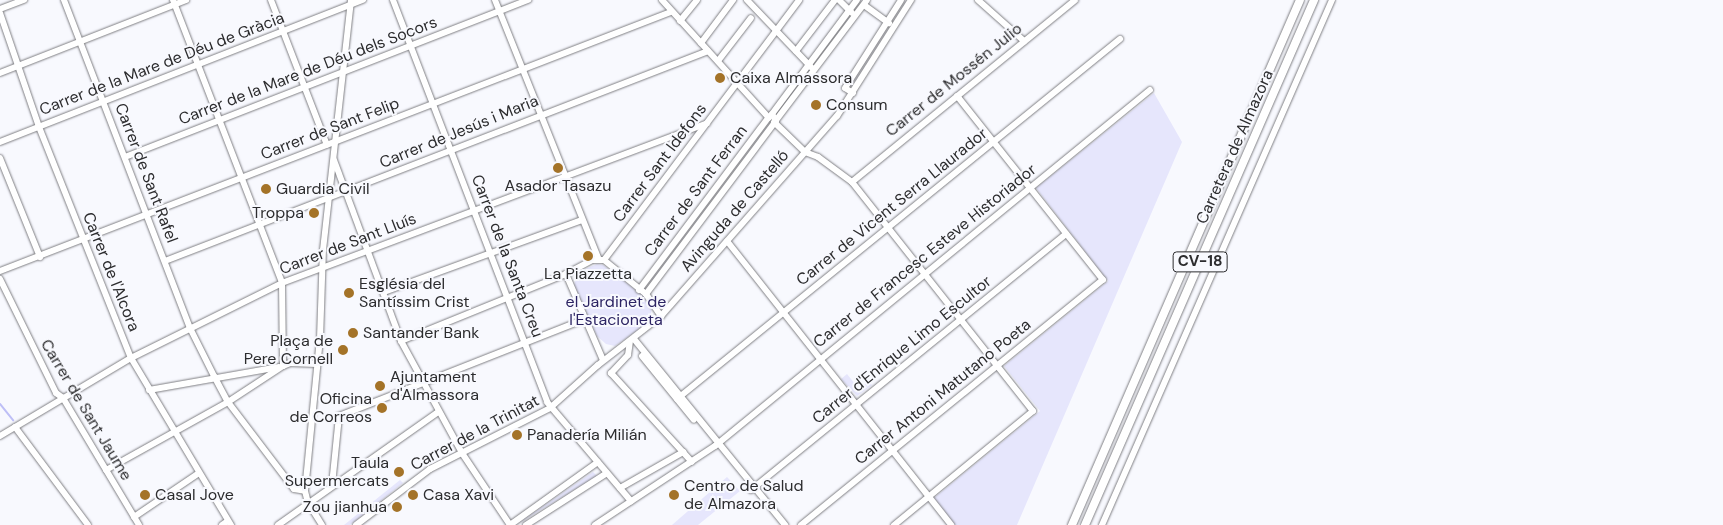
<!DOCTYPE html>
<meta charset="utf-8">
<style>
body{margin:0}
#map{position:relative;width:1723px;height:525px;overflow:hidden;background:#f8f9fe;font-family:"DM Sans",sans-serif}
div>[style]{position:absolute}
.green>*{inset:0;background:#e6e6fc}
.stream>*{height:2px;margin:-1px;padding:0 1px;transform-origin:1px;border-radius:1px;background:#bebff6}
.roads{filter:drop-shadow(0 0 1px #7f7f83) drop-shadow(0 0 1px #7f7f83)}
.minor>*{height:6px;margin:-3px;padding:0 3px;transform-origin:3px;border-radius:3px;background:#fff}
.major>*{height:8px;margin:-4px;padding:0 4px;transform-origin:4px;border-radius:4px;background:#fff}
.dots>*{width:14px;height:14px;translate:-50% -50%;box-sizing:border-box;border:2px solid #f8f9fe;border-radius:50%}
span{translate:-50% -50%;white-space:nowrap;text-align:center;line-height:1.15;-webkit-text-stroke:4px #f8f9fe;paint-order:stroke}
.shield-label span{padding:1px 4px;background:#f8f9fe;border:1px solid;border-radius:4px;-webkit-text-stroke-width:0}
.shield-label{font-size:15px;color:#2c2c2e;font-weight:700}
.street-label{font-size:16px;color:#2c2c2e}
.poi-label{font-size:16px;color:#2c2c2e}
.left{translate:0 -50%;text-align:left}
.right{translate:-100% -50%;text-align:right}
.park-label{font-size:16px;color:#2c2463}
</style>
<div id="map">
<div class="green">
<i style="clip-path:polygon(1154px 93px,1182px 142px,1017px 525px,955px 525px,934px 498px,1040px 411px,1004px 366px,1108px 281px,1036px 188px)"></i>
<i style="clip-path:polygon(597px 264px,603px 265px,645px 297px,652px 308px,649px 322px,615px 346px,606px 344px,597px 336px,574px 285px,579px 272px)"></i>
<i style="clip-path:polygon(847px 374px,859px 389px,868px 381px,872px 385px,857px 396px,841px 379px)"></i>
<i style="clip-path:polygon(593px 472px,597px 476px,516px 525px)"></i>
<i style="clip-path:polygon(727px 477px,740px 491px,698px 525px,672px 525px)"></i>
<i style="clip-path:polygon(400px 480px,403px 483px,350px 525px,344px 525px)"></i>
</div>
<div class="stream">
<i style="left:0;top:404px;width:21px;rotate:51deg"></i>
</div>
<div class="roads">
<div class="minor">
<i style="left:64px;top:0;width:351px;rotate:69deg"></i>
<i style="left:190px;top:328px;width:54px;rotate:63.4deg"></i>
<i style="left:214px;top:376px;width:30px;rotate:62deg"></i>
<i style="left:228px;top:402px;width:109px;rotate:52.8deg"></i>
<i style="left:294px;top:489px;width:11px;rotate:10deg"></i>
<i style="left:173px;top:0;width:303px;rotate:68.9deg"></i>
<i style="left:282px;top:283px;width:83px;rotate:89.3deg"></i>
<i style="left:271px;top:0;width:155px;rotate:68.9deg"></i>
<i style="left:393px;top:0;width:430px;rotate:69deg"></i>
<i style="left:547px;top:402px;width:130px;rotate:49.7deg"></i>
<i style="left:495px;top:0;width:280px;rotate:68.2deg"></i>
<i style="left:662px;top:0;width:159px;rotate:47.8deg"></i>
<i style="left:747px;top:0;width:94px;rotate:46.3deg"></i>
<i style="left:839px;top:0;width:18px;rotate:45deg"></i>
<i style="left:978px;top:0;width:62px;rotate:41.7deg"></i>
<i style="left:864px;top:5px;width:31px;rotate:36deg"></i>
<i style="left:0;top:9px;width:26px;rotate:-21deg"></i>
<i style="left:0;top:13px;width:120px;rotate:71.1deg"></i>
<i style="left:39px;top:127px;width:249px;rotate:68.3deg"></i>
<i style="left:131px;top:358px;width:195px;rotate:59.1deg"></i>
<i style="left:680px;top:21px;width:27px;rotate:-51deg"></i>
<i style="left:701px;top:43px;width:54px;rotate:-53.3deg"></i>
<i style="left:796px;top:51px;width:64px;rotate:-52.6deg"></i>
<i style="left:718px;top:61px;width:54px;rotate:-52.5deg"></i>
<i style="left:0;top:73px;width:200px;rotate:-21.4deg"></i>
<i style="left:853px;top:93px;width:9px;rotate:-148deg"></i>
<i style="left:845px;top:88px;width:104px;rotate:-57.5deg"></i>
<i style="left:772px;top:114px;width:142px;rotate:-53.3deg"></i>
<i style="left:777px;top:119px;width:149px;rotate:-52.9deg"></i>
<i style="left:774px;top:122px;width:43px;rotate:44.1deg"></i>
<i style="left:805px;top:152px;width:14px;rotate:21deg"></i>
<i style="left:818px;top:157px;width:42px;rotate:36.3deg"></i>
<i style="left:852px;top:182px;width:292px;rotate:51.7deg"></i>
<i style="left:1033px;top:411px;width:180px;rotate:140.6deg"></i>
<i style="left:0;top:142px;width:390px;rotate:-21.4deg"></i>
<i style="left:125px;top:157px;width:433px;rotate:-21.3deg"></i>
<i style="left:0;top:158px;width:107px;rotate:68deg"></i>
<i style="left:334px;top:160px;width:193px;rotate:69.7deg"></i>
<i style="left:401px;top:341px;width:128px;rotate:61.4deg"></i>
<i style="left:462px;top:453px;width:87px;rotate:56.3deg"></i>
<i style="left:852px;top:182px;width:288px;rotate:-39.2deg"></i>
<i style="left:727px;top:241px;width:362px;rotate:51.7deg"></i>
<i style="left:604px;top:260px;width:325px;rotate:-53.1deg"></i>
<i style="left:165px;top:261px;width:582px;rotate:-21.14deg"></i>
<i style="left:0;top:271px;width:719px;rotate:-21.11deg"></i>
<i style="left:0;top:279px;width:127px;rotate:63.8deg"></i>
<i style="left:56px;top:393px;width:9px;rotate:36deg"></i>
<i style="left:63px;top:398px;width:148px;rotate:59.1deg"></i>
<i style="left:639px;top:290px;width:215px;rotate:-53.1deg"></i>
<i style="left:384px;top:292px;width:211px;rotate:-20deg"></i>
<i style="left:646px;top:294px;width:216px;rotate:-53.1deg"></i>
<i style="left:776px;top:121px;width:8px;rotate:-120deg"></i>
<i style="left:634px;top:339px;width:240px;rotate:50.9deg"></i>
<i style="left:401px;top:341px;width:178px;rotate:-22.1deg"></i>
<i style="left:630px;top:341px;width:14px;rotate:98deg"></i>
<i style="left:628px;top:355px;width:25px;rotate:133deg"></i>
<i style="left:611px;top:373px;width:120px;rotate:47.7deg"></i>
<i style="left:642px;top:356px;width:82px;rotate:50.9deg"></i>
<i style="left:603px;top:360px;width:94px;rotate:-113.3deg"></i>
<i style="left:566px;top:274px;width:30px;rotate:-28deg"></i>
<i style="left:592px;top:260px;width:12px"></i>
<i style="left:604px;top:260px;width:54px;rotate:39deg"></i>
<i style="left:646px;top:294px;width:27px;rotate:56deg"></i>
<i style="left:149px;top:390px;width:132px;rotate:-10deg"></i>
<i style="left:677px;top:399px;width:571px;rotate:-39.1deg"></i>
<i style="left:15px;top:427px;width:122px;rotate:53.3deg"></i>
<i style="left:0;top:436px;width:152px;rotate:-30.8deg"></i>
<i style="left:131px;top:358px;width:169px;rotate:-26.4deg"></i>
<i style="left:282px;top:283px;width:454px;rotate:-20.6deg"></i>
<i style="left:106px;top:470px;width:140px;rotate:-29.1deg"></i>
<i style="left:228px;top:402px;width:66px;rotate:-33.2deg"></i>
<i style="left:283px;top:366px;width:8px;rotate:-23deg"></i>
<i style="left:290px;top:363px;width:27px;rotate:2deg"></i>
<i style="left:332px;top:485px;width:69px;rotate:-84.2deg"></i>
<i style="left:339px;top:416px;width:264px;rotate:-21.5deg"></i>
<i style="left:620px;top:488px;width:73px;rotate:-29.7deg"></i>
<i style="left:751px;top:490px;width:406px;rotate:-39.1deg"></i>
<i style="left:134px;top:517px;width:78px;rotate:-34.1deg"></i>
<i style="left:222px;top:525px;width:7px;rotate:-34deg"></i>
<i style="left:278px;top:525px;width:196px;rotate:-35.2deg"></i>
<i style="left:322px;top:525px;width:26px;rotate:-122deg"></i>
<i style="left:308px;top:503px;width:12px;rotate:-104deg"></i>
<i style="left:305px;top:491px;width:153px;rotate:-84.4deg"></i>
<i style="left:320px;top:339px;width:89px;rotate:-88.1deg"></i>
<i style="left:323px;top:250px;width:252px;rotate:-83.6deg"></i>
<i style="left:356px;top:525px;width:93px;rotate:-37.1deg"></i>
<i style="left:430px;top:469px;width:135px;rotate:-26.9deg"></i>
<i style="left:550px;top:408px;width:64px;rotate:-41.9deg"></i>
<i style="left:598px;top:365px;width:80px;rotate:-37.9deg"></i>
<i style="left:661px;top:316px;width:266px;rotate:-48.7deg"></i>
<i style="left:837px;top:116px;width:138px;rotate:-57.5deg"></i>
<i style="left:510px;top:525px;width:108px;rotate:-35.6deg"></i>
<i style="left:526px;top:525px;width:96px;rotate:-32.7deg"></i>
<i style="left:595px;top:525px;width:144px;rotate:-33.4deg"></i>
<i style="left:715px;top:446px;width:562px;rotate:-39.3deg"></i>
<i style="left:801px;top:525px;width:389px;rotate:-39.1deg"></i>
<i style="left:1103px;top:280px;width:235px;rotate:-128.4deg"></i>
<i style="left:1102px;top:525px;width:573px;rotate:-66.34deg"></i>
</div>
<div class="major">
<i style="left:1072px;top:525px;width:572px;rotate:-66.53deg"></i>
<i style="left:1085px;top:525px;width:573px;rotate:-66.43deg"></i>
</div>
</div>
<div class="dots">
<i style="left:720px;top:78px;background:#a47328"></i>
<i style="left:816px;top:105px;background:#a47328"></i>
<i style="left:558px;top:168px;background:#a47328"></i>
<i style="left:266px;top:189px;background:#a47328"></i>
<i style="left:314px;top:213px;background:#a47328"></i>
<i style="left:588px;top:256px;background:#a47328"></i>
<i style="left:349px;top:293px;background:#a47328"></i>
<i style="left:353px;top:333px;background:#a47328"></i>
<i style="left:343px;top:350px;background:#a47328"></i>
<i style="left:380px;top:386px;background:#a47328"></i>
<i style="left:382px;top:408px;background:#a47328"></i>
<i style="left:517px;top:435px;background:#a47328"></i>
<i style="left:399px;top:472px;background:#a47328"></i>
<i style="left:145px;top:495px;background:#a47328"></i>
<i style="left:413px;top:495px;background:#a47328"></i>
<i style="left:674px;top:495px;background:#a47328"></i>
<i style="left:397px;top:507px;background:#a47328"></i>
</div>
<div class="shield-label">
<span style="left:1200px;top:262px">CV-18</span>
</div>
<div class="street-label">
<span style="left:162px;top:64px;rotate:-21deg">Carrer de la Mare de Déu de Gràcia</span>
<span style="left:308px;top:71px;rotate:-21deg">Carrer de la Mare de Déu dels Socors</span>
<span style="left:954px;top:80px;rotate:-39deg">Carrer de Mossén Julio</span>
<span style="left:330px;top:129px;rotate:-21deg">Carrer de Sant Felip</span>
<span style="left:459px;top:132px;rotate:-22deg">Carrer de Jesús i Maria</span>
<span style="left:1235px;top:147px;rotate:-66deg">Carretera de Almazora</span>
<span style="left:660px;top:163px;rotate:-53deg">Carrer Sant Idefons</span>
<span style="left:146px;top:173px;rotate:69deg">Carrer de Sant Rafel</span>
<span style="left:696px;top:191px;rotate:-53deg">Carrer de Sant Ferran</span>
<span style="left:892px;top:207px;rotate:-39deg">Carrer de Vicent Serra Llaurador</span>
<span style="left:735px;top:211px;rotate:-49deg">Avinguda de Castelló</span>
<span style="left:348px;top:244px;rotate:-21deg">Carrer de Sant Lluís</span>
<span style="left:507px;top:256px;rotate:69deg">Carrer de la Santa Creu</span>
<span style="left:925px;top:256px;rotate:-39deg">Carrer de Francesc Esteve Historiador</span>
<span style="left:111px;top:272px;rotate:68deg">Carrer de l'Alcora</span>
<span style="left:902px;top:350px;rotate:-39deg">Carrer d'Enrique Limo Escultor</span>
<span style="left:943px;top:392px;rotate:-39deg">Carrer Antoni Matutano Poeta</span>
<span style="left:86px;top:410px;rotate:59deg">Carrer de Sant Jaume</span>
<span style="left:475px;top:433px;rotate:-28deg">Carrer de la Trinitat</span>
</div>
<div class="poi-label">
<span class="left" style="left:730px;top:78px">Caixa Almassora</span>
<span class="left" style="left:826px;top:105px">Consum</span>
<span style="left:558px;top:186px">Asador Tasazu</span>
<span class="left" style="left:276px;top:189px">Guardia Civil</span>
<span class="right" style="left:304px;top:213px">Troppa</span>
<span style="left:588px;top:274px">La Piazzetta</span>
<span class="left" style="left:359px;top:293px">Església del<br>Santíssim Crist</span>
<span class="left" style="left:363px;top:333px">Santander Bank</span>
<span class="right" style="left:333px;top:350px">Plaça de<br>Pere Cornell</span>
<span class="left" style="left:390px;top:386px">Ajuntament<br>d'Almassora</span>
<span class="right" style="left:372px;top:408px">Oficina<br>de Correos</span>
<span class="left" style="left:527px;top:435px">Panadería Milián</span>
<span class="right" style="left:389px;top:472px">Taula<br>Supermercats</span>
<span class="left" style="left:684px;top:495px">Centro de Salud<br>de Almazora</span>
<span class="left" style="left:155px;top:495px">Casal Jove</span>
<span class="left" style="left:423px;top:495px">Casa Xavi</span>
<span class="right" style="left:387px;top:507px">Zou jianhua</span>
</div>
<div class="park-label">
<span style="left:616px;top:311px">el Jardinet de<br>l'Estacioneta</span>
</div>
</div>
